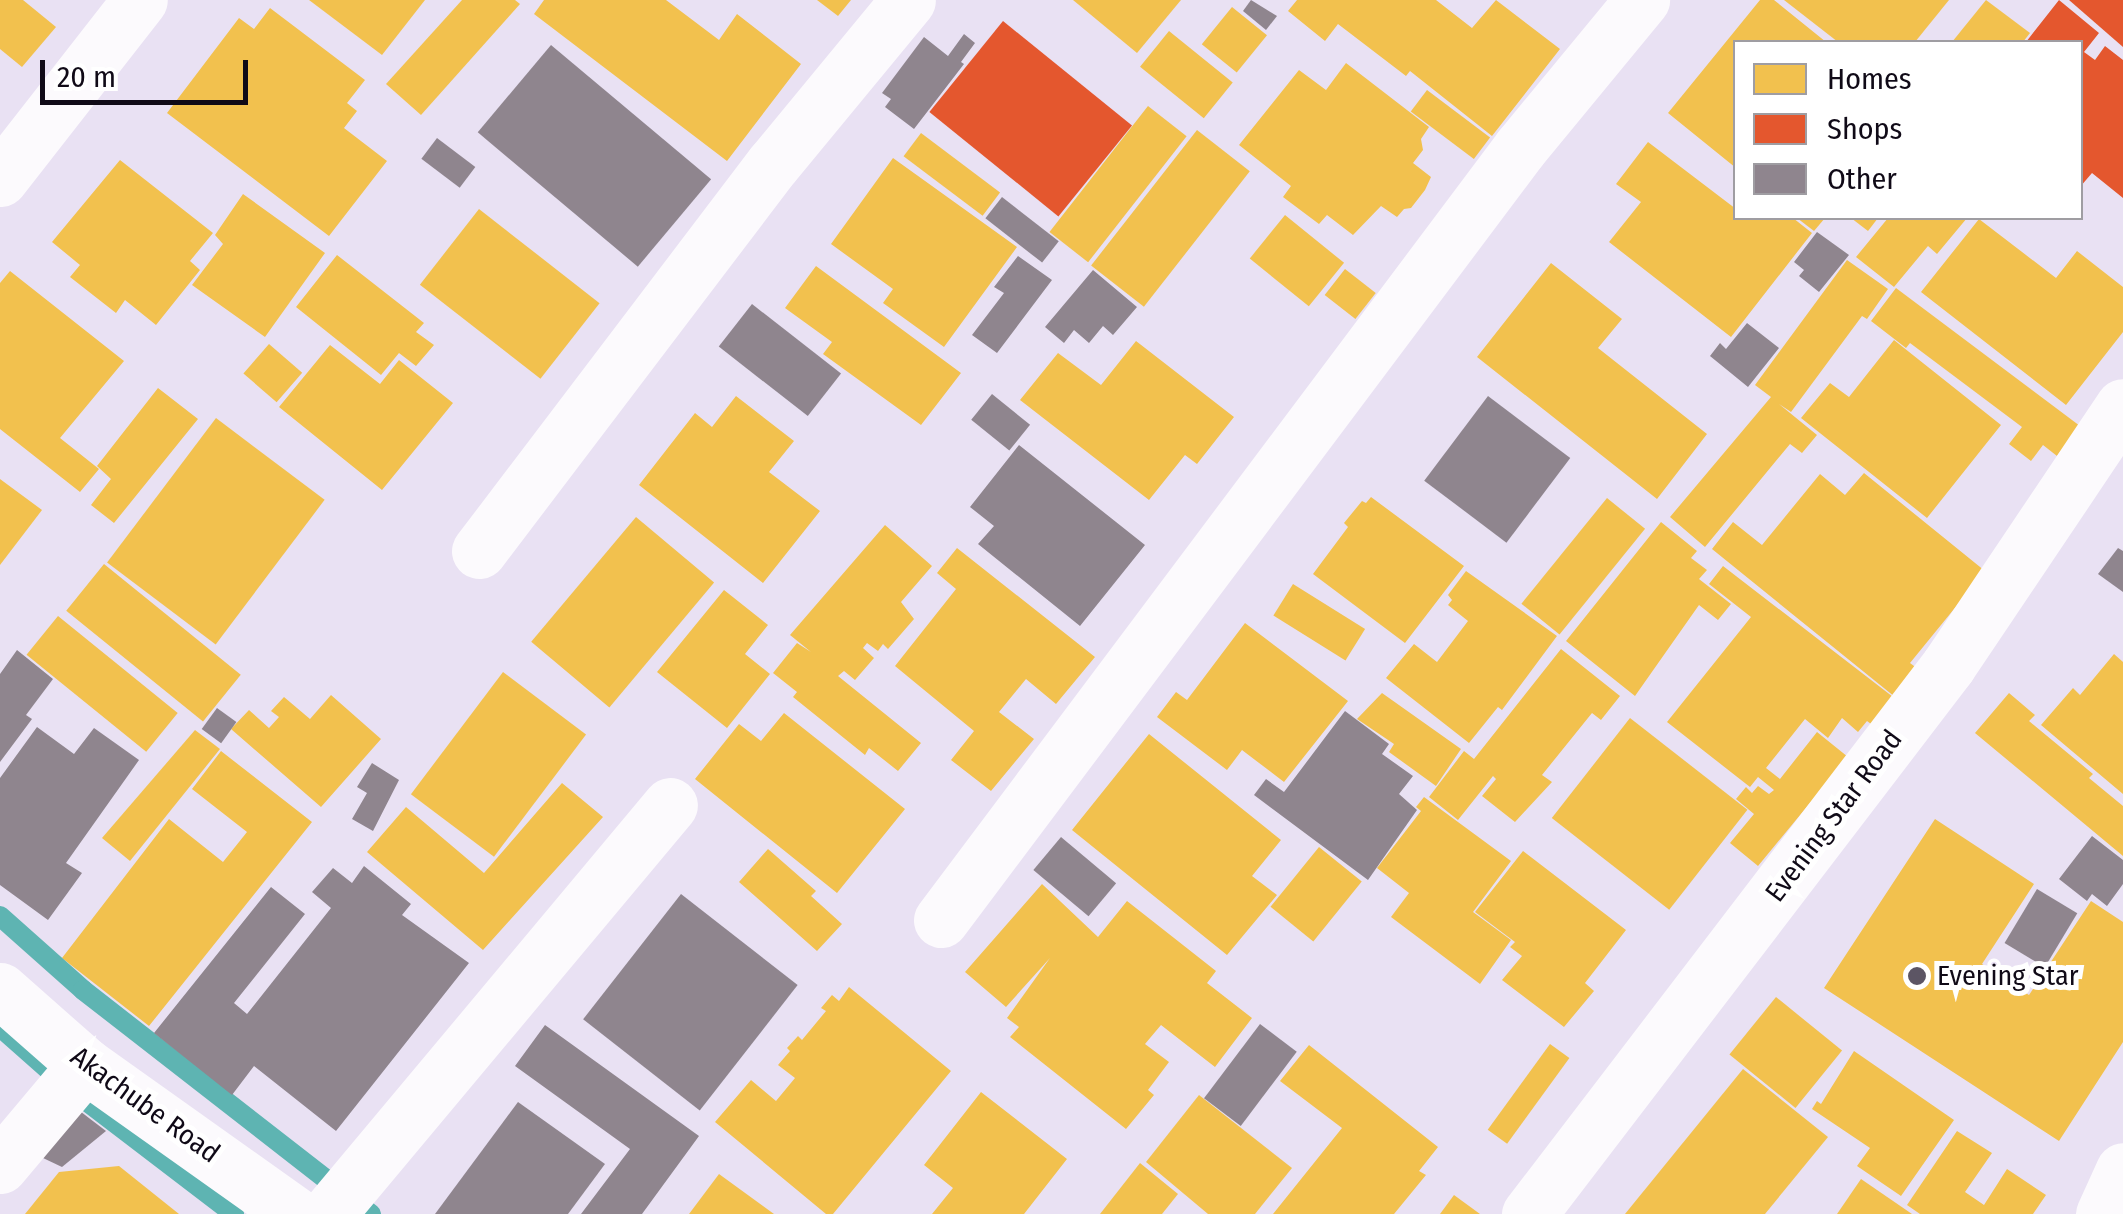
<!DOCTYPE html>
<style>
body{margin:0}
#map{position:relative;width:2123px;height:1214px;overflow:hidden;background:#e9e1f3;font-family:"Fira Sans Condensed",sans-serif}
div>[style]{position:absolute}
.homes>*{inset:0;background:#f2c14e;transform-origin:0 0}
.shops>*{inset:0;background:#e4572e;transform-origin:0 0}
.stream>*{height:20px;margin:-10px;padding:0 10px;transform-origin:10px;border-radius:10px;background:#5eb4b2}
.building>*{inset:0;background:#8f858e;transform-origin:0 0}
.street>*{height:55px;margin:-27.5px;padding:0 27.5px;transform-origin:27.5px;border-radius:27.5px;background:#fcfafd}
.dots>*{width:28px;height:28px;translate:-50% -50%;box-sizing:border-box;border:5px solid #fff;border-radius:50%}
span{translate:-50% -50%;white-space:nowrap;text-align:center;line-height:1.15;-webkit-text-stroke:10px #fff;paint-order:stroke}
.street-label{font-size:28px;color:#100a17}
.poi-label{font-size:28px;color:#100a17}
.left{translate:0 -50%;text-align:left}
.legend{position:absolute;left:1733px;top:40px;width:350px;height:180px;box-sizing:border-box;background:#fff;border:2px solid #9f9da2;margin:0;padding:12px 18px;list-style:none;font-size:30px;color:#100a17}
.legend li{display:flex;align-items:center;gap:20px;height:50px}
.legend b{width:50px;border:2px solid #9f9da2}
.scale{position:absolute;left:40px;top:60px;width:208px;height:45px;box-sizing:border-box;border:5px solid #100a17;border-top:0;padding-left:12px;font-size:30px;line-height:35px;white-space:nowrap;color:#100a17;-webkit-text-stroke:8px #fff;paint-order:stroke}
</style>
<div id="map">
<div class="homes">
<i style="clip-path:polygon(0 0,23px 0,56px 27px,22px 67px,0 49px)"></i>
<i style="clip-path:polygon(309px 0,425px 0,382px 55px)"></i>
<i style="clip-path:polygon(462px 0,515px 0,520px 4px,421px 115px,386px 84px)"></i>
<i style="clip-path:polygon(544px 0,666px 0,719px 40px,737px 14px,801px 64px,727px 161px,534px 14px)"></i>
<i style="clip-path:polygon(817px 0,851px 0,838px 16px)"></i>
<i style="clip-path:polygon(1073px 0,1181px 0,1137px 53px)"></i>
<i style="clip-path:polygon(1297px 0,1436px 0,1472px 28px,1496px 0,1560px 49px,1492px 136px,1410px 71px,1406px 76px,1338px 24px,1325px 41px,1288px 11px)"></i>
<i style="clip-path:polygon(1760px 0,1774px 0,1826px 42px,1736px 42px,1736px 168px,1668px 113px)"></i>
<i style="clip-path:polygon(1784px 0,1949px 0,1915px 42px,1838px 42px)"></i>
<i style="clip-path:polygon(1986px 0,2030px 33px,2023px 42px,1952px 42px)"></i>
<i style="left:1232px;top:7px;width:45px;height:48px;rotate:39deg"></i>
<i style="clip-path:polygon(270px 8px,365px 80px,347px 103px,357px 111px,344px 128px,387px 161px,329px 236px,167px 113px,239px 18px,254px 29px)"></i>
<i style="left:1169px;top:31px;width:82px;height:46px;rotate:39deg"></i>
<i style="clip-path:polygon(1346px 63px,1429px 127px,1421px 139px,1423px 150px,1413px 163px,1431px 177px,1425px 190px,1411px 208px,1404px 209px,1397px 217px,1381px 206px,1353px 235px,1327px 215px,1319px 224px,1283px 197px,1291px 186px,1239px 145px,1299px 70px,1326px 90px)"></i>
<i style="left:1427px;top:90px;width:79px;height:27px;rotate:37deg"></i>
<i style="left:1148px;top:106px;width:49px;height:160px;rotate:38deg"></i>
<i style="left:1197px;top:130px;width:67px;height:172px;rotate:38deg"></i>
<i style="left:921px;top:133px;width:99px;height:29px;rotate:37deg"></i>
<i style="clip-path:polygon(1648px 142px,1736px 209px,1736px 218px,1793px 218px,1812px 233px,1731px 337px,1609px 242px,1641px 202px,1616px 184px)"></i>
<i style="clip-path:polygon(893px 158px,1017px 247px,944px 347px,883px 303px,893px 289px,831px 244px)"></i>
<i style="clip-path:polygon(120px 160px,213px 233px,190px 261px,200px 270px,156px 325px,125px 300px,116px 313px,70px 277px,80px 265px,52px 242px)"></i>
<i style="clip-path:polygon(243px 194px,325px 253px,265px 337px,192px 285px,223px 244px,215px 235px)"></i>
<i style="left:479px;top:209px;width:153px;height:96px;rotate:38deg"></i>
<i style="left:1285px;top:215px;width:76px;height:56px;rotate:39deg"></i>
<i style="clip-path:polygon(1797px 218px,1825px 218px,1814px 231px)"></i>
<i style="clip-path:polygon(1851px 218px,1878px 218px,1868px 231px)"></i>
<i style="clip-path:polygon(1888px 218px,1967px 218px,1937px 254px,1928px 246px,1894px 287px,1856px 257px)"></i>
<i style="clip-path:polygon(1979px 219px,2056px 278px,2077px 251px,2123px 287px,2123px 332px,2066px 405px,1921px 292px)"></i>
<i style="clip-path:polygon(337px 255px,424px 323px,416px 332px,434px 345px,416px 366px,399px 353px,381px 375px,296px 307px)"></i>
<i style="clip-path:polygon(1847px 260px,1888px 289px,1867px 319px,1862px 316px,1791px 412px,1779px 404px,1817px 435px,1802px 453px,1790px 444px,1705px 547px,1670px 517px,1771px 397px,1755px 385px)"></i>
<i style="clip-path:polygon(1551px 263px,1622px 319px,1598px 348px,1707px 434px,1657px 499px,1477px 357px)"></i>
<i style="clip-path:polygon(816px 266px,961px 373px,921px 425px,823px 354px,832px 342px,785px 308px)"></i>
<i style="left:1345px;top:269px;width:39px;height:33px;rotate:38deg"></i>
<i style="clip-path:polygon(10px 271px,124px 361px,60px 438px,99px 469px,80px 492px,0 429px,0 283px)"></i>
<i style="clip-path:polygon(1896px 288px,2080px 426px,2057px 456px,2043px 445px,2031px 461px,2009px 444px,2022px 427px,1910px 343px,1906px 348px,1871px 321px)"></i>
<i style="clip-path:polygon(1894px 340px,2001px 425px,1927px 518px,1801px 418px,1830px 383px,1849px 397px)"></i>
<i style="clip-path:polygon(1136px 341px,1234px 417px,1197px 464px,1185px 455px,1149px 500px,1020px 400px,1058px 353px,1101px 385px)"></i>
<i style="left:269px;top:344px;width:44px;height:39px;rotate:41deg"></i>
<i style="clip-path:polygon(330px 345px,380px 384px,399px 360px,453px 403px,382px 490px,279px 407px)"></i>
<i style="clip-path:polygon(158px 388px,198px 419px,114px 523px,91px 505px,111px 479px,97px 466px)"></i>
<i style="clip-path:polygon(736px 396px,794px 441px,769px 472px,820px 511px,763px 583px,639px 485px,695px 413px,712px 427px)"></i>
<i style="left:216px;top:418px;width:136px;height:181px;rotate:37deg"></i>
<i style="clip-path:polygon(1864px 473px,1985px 571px,1910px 663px,1918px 669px,1895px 697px,1712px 549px,1733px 522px,1762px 545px,1820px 474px,1845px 495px)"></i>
<i style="clip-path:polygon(0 479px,42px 510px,0 565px)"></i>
<i style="clip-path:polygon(1371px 497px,1464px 566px,1405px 643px,1313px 574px,1348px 527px,1344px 523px,1362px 501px,1366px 503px)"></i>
<i style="left:1607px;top:498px;width:49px;height:136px;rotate:39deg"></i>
<i style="left:636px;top:517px;width:102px;height:163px;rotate:40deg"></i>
<i style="clip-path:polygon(1661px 522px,1697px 551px,1691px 558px,1707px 570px,1699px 579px,1731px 604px,1718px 620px,1699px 605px,1635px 696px,1566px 641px)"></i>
<i style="clip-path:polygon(885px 525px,932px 566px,901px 602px,914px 619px,888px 649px,883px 644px,878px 651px,867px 643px,863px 648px,874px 658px,855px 680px,844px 671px,838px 676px,921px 743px,898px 771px,869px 748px,865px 755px,793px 697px,797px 692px,773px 673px,797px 643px,811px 652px,790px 635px)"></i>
<i style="clip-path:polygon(957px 548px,1095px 657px,1056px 704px,1026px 679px,999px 712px,1034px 739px,991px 791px,951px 760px,974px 731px,895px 666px,956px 589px,937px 573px)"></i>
<i style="left:104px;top:564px;width:176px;height:60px;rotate:39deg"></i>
<i style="clip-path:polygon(1723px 566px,1897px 700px,1875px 727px,1867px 721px,1858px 732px,1842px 718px,1828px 738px,1805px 719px,1766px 768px,1780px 779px,1817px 732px,1848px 757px,1758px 866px,1730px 843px,1754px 814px,1736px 799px,1746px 787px,1752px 793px,1758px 786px,1769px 794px,1774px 790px,1758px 777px,1750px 787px,1667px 722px,1751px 617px,1709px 584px)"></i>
<i style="clip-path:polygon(1466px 571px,1557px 636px,1502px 710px,1498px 707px,1469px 743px,1386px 678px,1414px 644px,1437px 662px,1468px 621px,1448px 605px,1452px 600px,1448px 595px)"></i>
<i style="left:1293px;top:584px;width:85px;height:37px;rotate:32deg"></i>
<i style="clip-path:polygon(724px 590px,768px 625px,745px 654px,770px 674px,727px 728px,657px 672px)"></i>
<i style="left:58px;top:616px;width:154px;height:50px;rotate:39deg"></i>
<i style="clip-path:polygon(1245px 623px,1348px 701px,1284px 782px,1242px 750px,1227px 770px,1157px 717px,1176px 692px,1187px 700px)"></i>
<i style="clip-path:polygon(1561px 649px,1620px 696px,1601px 720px,1592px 713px,1542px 775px,1552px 782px,1515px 822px,1482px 796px,1496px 779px,1493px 776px,1458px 820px,1429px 797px,1464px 751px,1474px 759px)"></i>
<i style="clip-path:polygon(2114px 654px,2123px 662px,2123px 794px,2041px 725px,2073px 688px,2080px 695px)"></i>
<i style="left:503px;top:672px;width:104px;height:153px;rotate:37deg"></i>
<i style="clip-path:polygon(1382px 693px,1461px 749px,1436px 786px,1389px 752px,1394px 744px,1357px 719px)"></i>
<i style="clip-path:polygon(2009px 693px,2035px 715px,2029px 721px,2093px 774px,2089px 778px,2123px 806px,2123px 856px,1975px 733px)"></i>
<i style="clip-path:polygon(331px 695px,381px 739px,321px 807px,231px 729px,249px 710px,269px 728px,279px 717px,271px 711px,284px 697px,310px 719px)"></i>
<i style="clip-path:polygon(784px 713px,905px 809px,837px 893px,695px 779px,739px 724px,761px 741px)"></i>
<i style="left:1630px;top:718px;width:149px;height:127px;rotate:38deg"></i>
<i style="clip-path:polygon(195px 730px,220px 749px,130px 861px,102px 838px)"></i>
<i style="clip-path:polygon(1149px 734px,1281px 840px,1252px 876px,1277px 895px,1227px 955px,1072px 830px)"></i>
<i style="clip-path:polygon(221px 751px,312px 822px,149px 1026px,62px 958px,169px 819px,223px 862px,247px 832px,192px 789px)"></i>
<i style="clip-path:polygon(562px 783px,603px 817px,483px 950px,367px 852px,406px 807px,484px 873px)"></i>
<i style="clip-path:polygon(1424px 797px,1511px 861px,1473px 912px,1511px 940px,1480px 984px,1391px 917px,1409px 893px,1377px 868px,1421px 811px,1416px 807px)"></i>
<i style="clip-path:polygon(1935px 819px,2034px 884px,1982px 964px,2029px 995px,2091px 901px,2123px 922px,2123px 1042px,2059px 1141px,1824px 988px)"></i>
<i style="left:1319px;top:847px;width:55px;height:77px;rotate:39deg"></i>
<i style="clip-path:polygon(768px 849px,816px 891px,811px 896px,842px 924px,817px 951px,739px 882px)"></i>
<i style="clip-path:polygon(1523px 851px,1626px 930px,1585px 983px,1594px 991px,1564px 1027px,1502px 980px,1522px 956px,1510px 947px,1515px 942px,1475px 912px)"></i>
<i style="clip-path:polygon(1042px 884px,1098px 937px,1127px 901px,1216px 971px,1207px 983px,1252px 1018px,1215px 1067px,1161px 1025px,1145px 1044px,1169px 1062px,1148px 1090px,1154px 1095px,1126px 1129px,1010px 1037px,1019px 1027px,1007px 1018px,1050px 958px,1006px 1007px,965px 972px)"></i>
<i style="clip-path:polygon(849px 987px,951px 1071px,833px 1214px,826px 1214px,715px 1122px,751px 1080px,776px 1101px,795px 1078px,778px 1065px,790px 1051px,787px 1048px,798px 1036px,802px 1040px,826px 1011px,821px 1008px,832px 995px,839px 1001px)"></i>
<i style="left:1776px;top:997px;width:85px;height:74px;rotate:39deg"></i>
<i style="left:1550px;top:1044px;width:24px;height:106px;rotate:36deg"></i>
<i style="clip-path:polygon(1309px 1045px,1438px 1147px,1419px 1171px,1426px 1175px,1394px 1214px,1273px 1214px,1342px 1128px,1280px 1081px)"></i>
<i style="clip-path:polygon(1854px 1051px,1954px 1120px,1901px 1196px,1857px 1166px,1870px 1148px,1812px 1109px,1817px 1101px,1821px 1104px)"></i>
<i style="clip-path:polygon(1743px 1069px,1828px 1137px,1765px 1214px,1625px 1214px)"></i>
<i style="clip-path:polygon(981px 1092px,1067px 1159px,1024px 1214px,932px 1214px,953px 1188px,924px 1165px)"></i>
<i style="clip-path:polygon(1199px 1095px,1292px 1168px,1255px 1214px,1208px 1214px,1146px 1162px)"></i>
<i style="clip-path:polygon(1957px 1131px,1992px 1153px,1965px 1192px,1984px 1205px,2007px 1169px,2046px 1195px,2033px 1214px,1920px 1214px,1907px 1205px)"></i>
<i style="clip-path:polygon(1140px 1163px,1178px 1194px,1162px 1214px,1100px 1214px)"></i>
<i style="clip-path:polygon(119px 1166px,179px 1214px,25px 1214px,59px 1172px)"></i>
<i style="clip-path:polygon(719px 1174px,774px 1214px,689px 1214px)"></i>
<i style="clip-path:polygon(1861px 1179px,1912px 1214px,1837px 1214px)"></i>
<i style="clip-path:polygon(1454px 1195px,1480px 1214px,1440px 1214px)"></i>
</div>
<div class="shops">
<i style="clip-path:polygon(2059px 0,2099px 33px,2084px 52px,2095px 60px,2105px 46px,2123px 60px,2123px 198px,2092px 173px,2080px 187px,2080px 42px,2026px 42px)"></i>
<i style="clip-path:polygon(2069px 0,2123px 0,2123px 47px)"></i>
<i style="left:1003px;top:21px;width:166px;height:117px;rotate:39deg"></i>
</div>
<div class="stream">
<i style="left:0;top:916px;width:111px;rotate:41.7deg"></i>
<i style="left:83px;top:990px;width:365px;rotate:37.9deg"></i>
<i style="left:0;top:1027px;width:91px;rotate:41.4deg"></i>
<i style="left:68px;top:1087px;width:209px;rotate:37.4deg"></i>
</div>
<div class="building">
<i style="clip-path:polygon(1251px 0,1277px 16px,1266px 30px,1243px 11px)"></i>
<i style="clip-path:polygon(964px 34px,975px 43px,961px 62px,964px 64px,914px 129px,885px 107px,891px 99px,882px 93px,924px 37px,948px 56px)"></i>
<i style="left:551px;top:45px;width:209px;height:114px;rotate:40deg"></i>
<i style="left:437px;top:138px;width:48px;height:26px;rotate:37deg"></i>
<i style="left:1002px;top:197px;width:72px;height:27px;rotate:38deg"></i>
<i style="clip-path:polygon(1817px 232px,1849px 255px,1819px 292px,1799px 276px,1804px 270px,1794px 262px)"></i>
<i style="clip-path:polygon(1018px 256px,1052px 280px,997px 353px,972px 335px,1004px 293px,994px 287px)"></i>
<i style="clip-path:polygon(1093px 270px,1137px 307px,1113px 335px,1103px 326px,1089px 343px,1074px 330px,1064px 343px,1045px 327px)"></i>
<i style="left:752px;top:304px;width:113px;height:54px;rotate:38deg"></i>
<i style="clip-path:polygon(1747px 323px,1779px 348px,1748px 387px,1710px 356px,1720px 343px,1726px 349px)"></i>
<i style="left:992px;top:394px;width:49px;height:33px;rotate:39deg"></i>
<i style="left:1488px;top:396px;width:103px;height:106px;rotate:37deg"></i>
<i style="clip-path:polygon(1019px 445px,1145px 545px,1080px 626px,978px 544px,994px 526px,970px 507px)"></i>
<i style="clip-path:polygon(2118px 548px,2123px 551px,2123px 592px,2098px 574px)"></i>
<i style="clip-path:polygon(17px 650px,53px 679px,26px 715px,32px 719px,0 762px,0 674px)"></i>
<i style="left:217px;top:708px;width:24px;height:26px;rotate:36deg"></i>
<i style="clip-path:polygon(1345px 711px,1389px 744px,1382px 754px,1413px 776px,1399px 794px,1417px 810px,1368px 880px,1254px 795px,1266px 779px,1284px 792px)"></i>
<i style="clip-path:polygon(37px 727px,74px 754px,94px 728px,139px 760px,66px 863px,82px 873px,48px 920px,0 885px,0 778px)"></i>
<i style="clip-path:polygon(372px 763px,399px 780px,373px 831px,352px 819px,367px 793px,357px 787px)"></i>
<i style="clip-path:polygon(2092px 836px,2123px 860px,2123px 884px,2107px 906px,2092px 894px,2087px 901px,2059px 879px)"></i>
<i style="left:1061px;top:837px;width:72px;height:43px;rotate:40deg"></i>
<i style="clip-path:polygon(364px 866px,411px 904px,402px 915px,469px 963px,336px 1131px,254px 1066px,232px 1095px,154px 1033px,271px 887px,305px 914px,234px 1003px,247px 1014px,331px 908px,312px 892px,333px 868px,352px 883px)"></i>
<i style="left:2037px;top:889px;width:47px;height:63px;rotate:31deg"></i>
<i style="left:681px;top:894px;width:148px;height:159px;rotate:38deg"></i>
<i style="left:1260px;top:1024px;width:46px;height:93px;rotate:37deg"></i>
<i style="clip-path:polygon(545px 1025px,699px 1136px,642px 1214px,581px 1214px,630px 1149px,515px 1066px)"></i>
<i style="clip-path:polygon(68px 1102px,106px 1131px,62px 1167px,24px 1149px)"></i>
<i style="clip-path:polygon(518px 1102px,605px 1164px,568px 1214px,435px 1214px)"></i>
</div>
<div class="street">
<i style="left:0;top:179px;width:227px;rotate:-52deg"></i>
<i style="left:479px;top:551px;width:486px;rotate:-52.8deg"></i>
<i style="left:773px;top:164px;width:212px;rotate:-50.5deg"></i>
<i style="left:941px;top:920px;width:965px;rotate:-53.13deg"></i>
<i style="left:1520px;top:148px;width:192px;rotate:-50.5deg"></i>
<i style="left:0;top:990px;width:113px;rotate:41.4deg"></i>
<i style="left:85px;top:1065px;width:257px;rotate:35.4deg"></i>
<i style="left:0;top:1166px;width:132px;rotate:-49.9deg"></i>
<i style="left:328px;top:1214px;width:533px;rotate:-50.1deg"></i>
<i style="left:1529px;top:1214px;width:690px;rotate:-52.6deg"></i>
<i style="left:1948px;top:666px;width:313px;rotate:-56.1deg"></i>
<i style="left:2103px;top:1214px;width:48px;rotate:-65.6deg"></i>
</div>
<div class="dots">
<i style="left:1917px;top:976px;background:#5c5564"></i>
</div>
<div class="street-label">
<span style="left:1834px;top:816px;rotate:-53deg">Evening Star Road</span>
<span style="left:145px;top:1105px;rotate:36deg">Akachube Road</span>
</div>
<div class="poi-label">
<span class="left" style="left:1937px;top:976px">Evening Star</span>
</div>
<ul class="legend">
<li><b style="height:28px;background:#f2c14e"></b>Homes</li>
<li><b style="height:28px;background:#e4572e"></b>Shops</li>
<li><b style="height:28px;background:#8f858e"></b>Other</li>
</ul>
<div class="scale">20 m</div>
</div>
